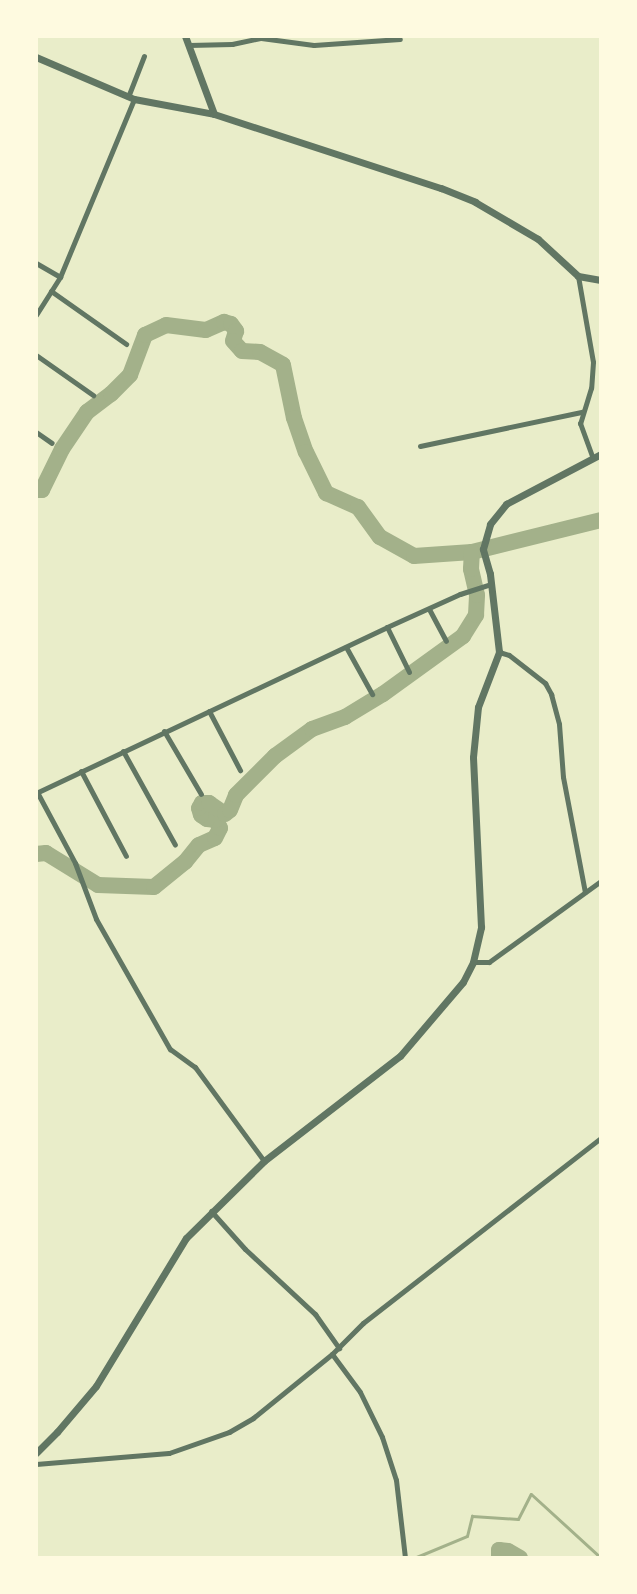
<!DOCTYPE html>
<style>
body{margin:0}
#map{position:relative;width:637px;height:1594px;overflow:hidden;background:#e9edc9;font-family:Helvetica,sans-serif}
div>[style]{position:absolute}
.stream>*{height:3px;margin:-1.5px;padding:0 1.5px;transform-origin:1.5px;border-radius:1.5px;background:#a3b18a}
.river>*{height:16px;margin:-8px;padding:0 8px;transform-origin:8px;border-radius:8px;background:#a3b18a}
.minor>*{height:5px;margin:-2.5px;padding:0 2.5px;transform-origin:2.5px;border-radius:2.5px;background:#617663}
.tertiary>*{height:7px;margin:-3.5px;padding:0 3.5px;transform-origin:3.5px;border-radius:3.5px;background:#617663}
span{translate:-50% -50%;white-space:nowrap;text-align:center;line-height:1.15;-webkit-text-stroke:4.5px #fefae0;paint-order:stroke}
.frame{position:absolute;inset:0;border:38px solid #fefae0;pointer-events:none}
</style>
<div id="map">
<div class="stream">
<i style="left:414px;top:1558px;width:57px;rotate:-22.5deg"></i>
<i style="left:467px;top:1536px;width:21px;rotate:-76deg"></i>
<i style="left:472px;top:1516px;width:46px;rotate:3.7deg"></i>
<i style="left:518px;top:1519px;width:28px;rotate:-63deg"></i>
<i style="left:531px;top:1494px;width:95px;rotate:42.4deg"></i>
</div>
<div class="river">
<i style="left:36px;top:490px;width:6px"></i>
<i style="left:42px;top:490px;width:46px;rotate:-64deg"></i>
<i style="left:62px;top:449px;width:45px;rotate:-56deg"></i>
<i style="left:87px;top:412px;width:30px;rotate:-37deg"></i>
<i style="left:111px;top:394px;width:27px;rotate:-45deg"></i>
<i style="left:130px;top:375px;width:43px;rotate:-69.4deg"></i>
<i style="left:145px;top:335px;width:23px;rotate:-25deg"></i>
<i style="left:166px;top:325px;width:40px;rotate:7.1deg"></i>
<i style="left:206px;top:330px;width:20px;rotate:-24deg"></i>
<i style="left:224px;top:322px;width:7px;rotate:16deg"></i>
<i style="left:231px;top:324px;width:9px;rotate:54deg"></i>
<i style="left:236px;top:331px;width:10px;rotate:107deg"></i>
<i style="left:233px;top:341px;width:13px;rotate:48deg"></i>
<i style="left:242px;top:351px;width:18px;rotate:3deg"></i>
<i style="left:260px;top:352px;width:26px;rotate:29deg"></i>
<i style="left:283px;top:365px;width:54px;rotate:78.3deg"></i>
<i style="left:294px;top:418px;width:36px;rotate:71deg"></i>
<i style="left:306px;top:452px;width:46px;rotate:64deg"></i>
<i style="left:326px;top:493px;width:35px;rotate:24deg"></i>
<i style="left:358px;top:507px;width:37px;rotate:54deg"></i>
<i style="left:380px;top:537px;width:39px;rotate:29deg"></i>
<i style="left:414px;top:556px;width:58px;rotate:-3.9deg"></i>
<i style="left:472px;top:552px;width:133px;rotate:-13.9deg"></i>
<i style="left:36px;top:854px;width:10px;rotate:-6deg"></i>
<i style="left:46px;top:853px;width:61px;rotate:31.6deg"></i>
<i style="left:98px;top:885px;width:56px;rotate:2deg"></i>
<i style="left:154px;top:887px;width:40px;rotate:-39deg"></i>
<i style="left:185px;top:862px;width:22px;rotate:-51deg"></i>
<i style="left:199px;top:845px;width:17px;rotate:-24deg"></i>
<i style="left:215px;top:838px;width:11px;rotate:-63deg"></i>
<i style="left:220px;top:828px;width:9px;rotate:-117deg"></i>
<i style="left:216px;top:820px;width:9px;rotate:-174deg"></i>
<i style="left:207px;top:819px;width:7px;rotate:-146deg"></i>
<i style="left:201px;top:815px;width:7px;rotate:-106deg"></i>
<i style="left:199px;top:808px;width:6px;rotate:-59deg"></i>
<i style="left:202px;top:803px;width:7px"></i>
<i style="left:209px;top:803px;width:19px;rotate:35deg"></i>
<i style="left:225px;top:814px;width:6px;rotate:-39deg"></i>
<i style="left:230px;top:810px;width:16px;rotate:-68deg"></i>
<i style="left:236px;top:795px;width:55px;rotate:-45deg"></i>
<i style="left:275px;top:756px;width:46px;rotate:-36.1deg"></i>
<i style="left:312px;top:729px;width:35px;rotate:-20deg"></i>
<i style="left:345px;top:717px;width:44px;rotate:-31.2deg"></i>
<i style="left:383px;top:694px;width:99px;rotate:-35.9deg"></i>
<i style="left:463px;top:636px;width:25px;rotate:-58deg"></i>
<i style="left:476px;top:615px;width:20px;rotate:-87deg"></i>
<i style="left:477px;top:595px;width:27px;rotate:-103deg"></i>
<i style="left:471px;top:569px;width:17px;rotate:-87deg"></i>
<i style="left:499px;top:1558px;width:8px;rotate:-90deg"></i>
<i style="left:499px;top:1550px;width:9px;rotate:6deg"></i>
<i style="left:508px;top:1551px;width:14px;rotate:30deg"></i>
</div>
<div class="minor">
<i style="left:189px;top:45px;width:43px;rotate:-1.3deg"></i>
<i style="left:232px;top:44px;width:30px;rotate:-12deg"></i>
<i style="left:261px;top:38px;width:53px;rotate:7.5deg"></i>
<i style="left:314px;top:45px;width:86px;rotate:-4deg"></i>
<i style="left:128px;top:97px;width:44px;rotate:-68.7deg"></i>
<i style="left:36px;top:263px;width:28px;rotate:30deg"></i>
<i style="left:578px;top:276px;width:87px;rotate:80.1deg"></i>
<i style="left:593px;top:362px;width:26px;rotate:94deg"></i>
<i style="left:591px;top:388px;width:37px;rotate:107deg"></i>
<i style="left:580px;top:423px;width:37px;rotate:70deg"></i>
<i style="left:51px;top:291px;width:92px;rotate:35.2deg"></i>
<i style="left:36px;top:315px;width:45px;rotate:-57.7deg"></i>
<i style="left:60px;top:277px;width:193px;rotate:-67.4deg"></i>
<i style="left:36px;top:355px;width:70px;rotate:35.1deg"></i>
<i style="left:36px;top:432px;width:19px;rotate:35deg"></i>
<i style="left:420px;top:446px;width:166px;rotate:-11.9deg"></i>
<i style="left:429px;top:609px;width:36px;rotate:62deg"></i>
<i style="left:387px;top:627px;width:50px;rotate:63.9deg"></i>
<i style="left:346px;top:647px;width:54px;rotate:61deg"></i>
<i style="left:499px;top:652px;width:10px;rotate:17deg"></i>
<i style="left:509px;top:655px;width:46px;rotate:37.9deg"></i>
<i style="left:545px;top:683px;width:13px;rotate:61deg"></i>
<i style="left:551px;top:694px;width:31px;rotate:75deg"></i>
<i style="left:559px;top:724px;width:53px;rotate:85.7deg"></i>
<i style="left:563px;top:777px;width:117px;rotate:79.2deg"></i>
<i style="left:209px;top:711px;width:67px;rotate:62.3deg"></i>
<i style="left:164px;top:731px;width:73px;rotate:59.6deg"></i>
<i style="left:123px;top:751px;width:107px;rotate:61deg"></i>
<i style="left:81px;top:771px;width:96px;rotate:62.1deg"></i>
<i style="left:37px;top:792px;width:81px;rotate:61.8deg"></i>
<i style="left:75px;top:863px;width:60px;rotate:69.4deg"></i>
<i style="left:96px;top:919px;width:150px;rotate:60.4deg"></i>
<i style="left:170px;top:1049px;width:31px;rotate:36deg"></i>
<i style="left:195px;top:1067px;width:117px;rotate:53.7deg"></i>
<i style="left:36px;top:793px;width:388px;rotate:-25.3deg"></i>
<i style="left:387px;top:627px;width:80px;rotate:-24.3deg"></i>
<i style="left:460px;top:594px;width:33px;rotate:-18deg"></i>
<i style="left:473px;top:962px;width:16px"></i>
<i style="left:489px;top:962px;width:138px;rotate:-35.9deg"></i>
<i style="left:211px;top:1211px;width:51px;rotate:48.2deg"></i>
<i style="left:245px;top:1249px;width:96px;rotate:42.9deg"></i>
<i style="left:315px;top:1314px;width:42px;rotate:54.8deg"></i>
<i style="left:332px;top:1354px;width:47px;rotate:53.6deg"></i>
<i style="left:360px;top:1392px;width:50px;rotate:63.9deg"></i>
<i style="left:382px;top:1437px;width:45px;rotate:72deg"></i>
<i style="left:396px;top:1480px;width:79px;rotate:83.4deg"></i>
<i style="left:36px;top:1464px;width:133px;rotate:-4.7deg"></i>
<i style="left:169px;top:1453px;width:64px;rotate:-19.3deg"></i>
<i style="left:229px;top:1432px;width:28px;rotate:-30deg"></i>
<i style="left:253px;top:1418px;width:102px;rotate:-39deg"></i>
<i style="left:332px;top:1354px;width:44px;rotate:-45deg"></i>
<i style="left:363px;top:1323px;width:301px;rotate:-37.9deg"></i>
</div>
<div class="tertiary">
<i style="left:185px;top:36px;width:83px;rotate:69.6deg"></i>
<i style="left:36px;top:57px;width:107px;rotate:23.2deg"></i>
<i style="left:134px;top:99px;width:81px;rotate:10.6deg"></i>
<i style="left:214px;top:114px;width:239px;rotate:18.1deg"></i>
<i style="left:441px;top:188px;width:37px;rotate:22deg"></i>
<i style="left:475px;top:202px;width:73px;rotate:30.4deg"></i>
<i style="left:538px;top:239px;width:54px;rotate:42.8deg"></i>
<i style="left:578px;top:276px;width:23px;rotate:10deg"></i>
<i style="left:36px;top:1453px;width:30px;rotate:-45deg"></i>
<i style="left:57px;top:1432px;width:60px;rotate:-49.7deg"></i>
<i style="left:96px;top:1386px;width:173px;rotate:-58.7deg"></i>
<i style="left:186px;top:1238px;width:110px;rotate:-44.6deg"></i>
<i style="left:264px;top:1161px;width:172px;rotate:-37.7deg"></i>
<i style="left:400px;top:1056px;width:97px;rotate:-49.6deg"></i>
<i style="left:463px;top:982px;width:22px;rotate:-63deg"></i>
<i style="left:473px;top:962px;width:36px;rotate:-77deg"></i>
<i style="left:481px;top:927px;width:170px;rotate:-92.7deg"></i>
<i style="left:473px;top:757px;width:50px;rotate:-84.3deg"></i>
<i style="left:478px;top:707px;width:59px;rotate:-69.1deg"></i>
<i style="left:499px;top:652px;width:79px;rotate:-96.6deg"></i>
<i style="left:490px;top:574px;width:26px;rotate:-106deg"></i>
<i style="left:483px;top:549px;width:26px;rotate:-74deg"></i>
<i style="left:490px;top:524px;width:26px;rotate:-51deg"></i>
<i style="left:506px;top:504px;width:107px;rotate:-27.8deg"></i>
</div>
<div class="frame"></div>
</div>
